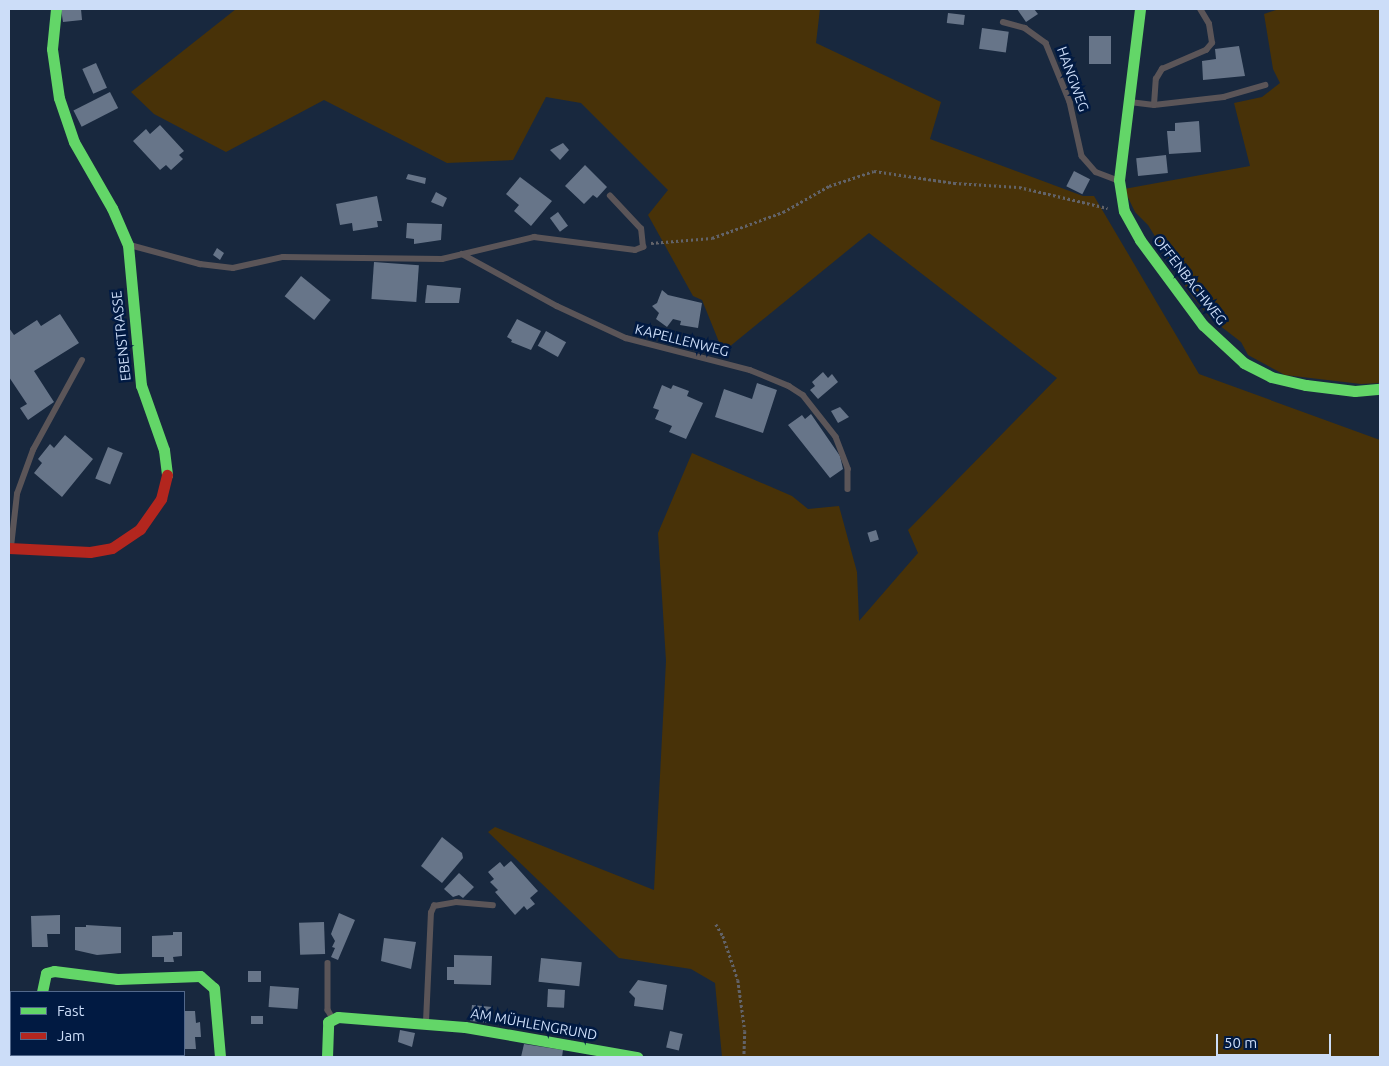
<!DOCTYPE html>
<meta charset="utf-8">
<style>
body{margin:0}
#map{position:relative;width:1389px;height:1066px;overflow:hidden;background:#18283e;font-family:Ubuntu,sans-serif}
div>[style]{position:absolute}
.green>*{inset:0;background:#483208}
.building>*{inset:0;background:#677589;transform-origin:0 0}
.path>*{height:2.5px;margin-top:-1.25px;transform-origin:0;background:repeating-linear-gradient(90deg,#626369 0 2.5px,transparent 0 5px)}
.lane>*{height:5.5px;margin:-2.75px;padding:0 2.75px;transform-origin:2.75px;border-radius:2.75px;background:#5b5558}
.street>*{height:11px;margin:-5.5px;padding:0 5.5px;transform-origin:5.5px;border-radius:5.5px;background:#5b5558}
.fast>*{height:11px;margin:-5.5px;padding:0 5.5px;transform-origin:5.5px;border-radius:5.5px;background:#63d668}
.jam>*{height:11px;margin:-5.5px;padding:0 5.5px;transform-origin:5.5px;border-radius:5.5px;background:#b3261e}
span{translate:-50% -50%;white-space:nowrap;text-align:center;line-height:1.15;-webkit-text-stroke:5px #011a42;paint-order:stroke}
.street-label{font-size:14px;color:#ccddf8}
.frame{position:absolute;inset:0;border:10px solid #ccddf8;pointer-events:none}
.legend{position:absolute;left:10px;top:991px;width:175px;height:65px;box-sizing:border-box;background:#011a42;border:1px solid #52688b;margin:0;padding:6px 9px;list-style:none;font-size:15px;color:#ccddf8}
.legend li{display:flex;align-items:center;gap:10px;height:25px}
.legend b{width:25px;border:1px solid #52688b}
.scale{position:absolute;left:1216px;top:1034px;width:115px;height:22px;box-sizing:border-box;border:2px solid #ccddf8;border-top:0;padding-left:6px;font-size:15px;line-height:18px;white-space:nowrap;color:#ccddf8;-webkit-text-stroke:4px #011a42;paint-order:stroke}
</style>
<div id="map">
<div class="green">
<i style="clip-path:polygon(236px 9px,820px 9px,816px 43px,941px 102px,930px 139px,1083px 196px,1094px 196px,1199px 374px,1380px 440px,1380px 1057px,722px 1057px,715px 983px,691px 969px,619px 958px,488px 832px,495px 827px,654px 890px,666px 661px,658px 533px,692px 453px,792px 496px,808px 509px,839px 506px,857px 572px,859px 621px,918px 553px,908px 530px,1057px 378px,869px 233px,723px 352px,702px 300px,693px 296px,648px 215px,668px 190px,581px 103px,546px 97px,513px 160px,447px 163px,324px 100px,226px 152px,154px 114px,131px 92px)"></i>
<i style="clip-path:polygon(1279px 9px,1380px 9px,1380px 383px,1361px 384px,1285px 375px,1248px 355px,1241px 342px,1210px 318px,1189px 292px,1148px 225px,1135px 212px,1124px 189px,1250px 166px,1234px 103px,1262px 97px,1280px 83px,1273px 69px,1264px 14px)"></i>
</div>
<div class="building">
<i style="clip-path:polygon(61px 9px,81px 9px,82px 20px,63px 22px)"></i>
<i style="clip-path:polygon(1017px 9px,1034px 9px,1038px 14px,1026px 22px)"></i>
<i style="left:948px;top:13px;width:17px;height:10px;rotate:7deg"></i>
<i style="left:982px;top:28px;width:27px;height:21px;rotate:8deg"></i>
<i style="left:1089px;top:36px;width:22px;height:28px"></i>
<i style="clip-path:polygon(1239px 46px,1245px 76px,1203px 80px,1202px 61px,1216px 59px,1215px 49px)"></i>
<i style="left:96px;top:63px;width:27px;height:15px;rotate:66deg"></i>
<i style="left:110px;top:92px;width:18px;height:41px;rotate:63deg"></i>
<i style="clip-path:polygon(1199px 121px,1201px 152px,1169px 154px,1167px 131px,1175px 131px,1175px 123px)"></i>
<i style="clip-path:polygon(160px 125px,184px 151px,179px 155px,183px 159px,171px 170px,166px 165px,160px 170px,133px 141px,146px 129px,150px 134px)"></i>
<i style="clip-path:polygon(563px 143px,569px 150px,560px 160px,550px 150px)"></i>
<i style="left:1166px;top:155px;width:18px;height:30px;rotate:84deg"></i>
<i style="clip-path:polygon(585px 165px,607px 187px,597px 198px,593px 195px,584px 204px,565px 186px)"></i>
<i style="left:1074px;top:171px;width:18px;height:17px;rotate:27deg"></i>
<i style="clip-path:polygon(408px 174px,426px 178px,425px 184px,406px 179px)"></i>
<i style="clip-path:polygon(520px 177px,552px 201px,531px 226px,514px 211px,519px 205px,506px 194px)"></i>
<i style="clip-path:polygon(436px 192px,447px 198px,443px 207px,431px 202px)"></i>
<i style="clip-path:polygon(377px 196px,382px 221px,377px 221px,378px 227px,353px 231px,352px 223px,340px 225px,336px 204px)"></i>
<i style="left:558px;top:212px;width:17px;height:10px;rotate:54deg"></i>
<i style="clip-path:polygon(407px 223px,442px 224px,441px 240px,414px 244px,414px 239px,406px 238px)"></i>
<i style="clip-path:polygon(217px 248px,224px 253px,220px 260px,213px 255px)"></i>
<i style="left:374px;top:262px;width:45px;height:37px;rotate:4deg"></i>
<i style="left:301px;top:276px;width:38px;height:26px;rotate:39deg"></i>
<i style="clip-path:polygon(427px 285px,461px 288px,459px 303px,425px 303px)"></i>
<i style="clip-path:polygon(662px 290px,668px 295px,702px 303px,698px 328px,680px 325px,681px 321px,673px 319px,667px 327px,656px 319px,659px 313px,652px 306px,657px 303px)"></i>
<i style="clip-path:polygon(60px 314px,79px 343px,34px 371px,54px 402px,28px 420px,20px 408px,27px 404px,9px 377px,9px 328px,14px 335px,37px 320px,41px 326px)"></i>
<i style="clip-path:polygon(517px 319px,541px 331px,531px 350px,511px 342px,512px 340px,507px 337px)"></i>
<i style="left:546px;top:331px;width:23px;height:17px;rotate:29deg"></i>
<i style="clip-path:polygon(823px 372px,828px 378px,832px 374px,838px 382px,818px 399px,810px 390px,815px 386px,812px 382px)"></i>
<i style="clip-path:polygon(757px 383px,777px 390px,763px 433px,715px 417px,724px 389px,752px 399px)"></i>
<i style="clip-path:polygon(662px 385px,671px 389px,673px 385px,689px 391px,687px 396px,703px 403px,686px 439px,669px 432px,672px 426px,655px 419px,659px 410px,653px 408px)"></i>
<i style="clip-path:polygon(840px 407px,849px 417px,838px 423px,831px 411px)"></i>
<i style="clip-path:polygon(811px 414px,840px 456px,843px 469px,830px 478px,788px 425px,802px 415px,805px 419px)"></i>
<i style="clip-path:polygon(65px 435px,93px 459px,62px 497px,34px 473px,42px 463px,38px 459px,50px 444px,54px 448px)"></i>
<i style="left:108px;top:447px;width:16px;height:34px;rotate:22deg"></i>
<i style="left:876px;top:530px;width:10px;height:9px;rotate:73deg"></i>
<i style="clip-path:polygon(442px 837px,462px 853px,463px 858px,442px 883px,421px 866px)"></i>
<i style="clip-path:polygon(511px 861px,538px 891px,530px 898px,535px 904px,527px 910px,524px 906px,515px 915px,495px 892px,498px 890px,490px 882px,494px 879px,488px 872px,500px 862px,504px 867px)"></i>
<i style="clip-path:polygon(459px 873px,474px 887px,463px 898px,459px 895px,453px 897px,444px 889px)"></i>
<i style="clip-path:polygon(339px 913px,355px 920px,338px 960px,331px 957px,335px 948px,332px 947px,335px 941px,331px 934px)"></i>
<i style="clip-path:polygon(60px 915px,60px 934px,47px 934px,48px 947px,32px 947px,31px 916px)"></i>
<i style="left:324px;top:922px;width:32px;height:25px;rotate:88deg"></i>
<i style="clip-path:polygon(86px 925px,121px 927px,121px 953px,97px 955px,75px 950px,75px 927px,86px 927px)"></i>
<i style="clip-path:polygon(173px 932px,182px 932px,182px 956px,173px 957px,174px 962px,164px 962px,164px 957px,152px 957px,152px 936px,173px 935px)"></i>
<i style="clip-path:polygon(384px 938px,416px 942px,411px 969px,381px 961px)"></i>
<i style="clip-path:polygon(454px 955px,492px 956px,491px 985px,454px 984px,454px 980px,447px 980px,447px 967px,454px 967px)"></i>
<i style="left:541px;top:958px;width:41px;height:24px;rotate:6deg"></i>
<i style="left:248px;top:971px;width:13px;height:11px"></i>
<i style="clip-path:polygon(638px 980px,667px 985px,663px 1010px,634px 1006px,635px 998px,629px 992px)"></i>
<i style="left:270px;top:986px;width:29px;height:21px;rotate:4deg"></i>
<i style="left:548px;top:989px;width:17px;height:18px;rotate:3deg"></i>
<i style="left:472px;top:1005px;width:20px;height:16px;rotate:6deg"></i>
<i style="left:9px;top:1008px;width:2px;height:38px"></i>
<i style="clip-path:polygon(184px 1011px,195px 1011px,196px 1023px,200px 1022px,201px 1037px,195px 1037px,196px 1049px,184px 1049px)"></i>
<i style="left:251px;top:1016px;width:12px;height:8px"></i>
<i style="clip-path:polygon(400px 1030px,415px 1033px,412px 1047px,398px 1042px)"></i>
<i style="left:670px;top:1031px;width:13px;height:17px;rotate:13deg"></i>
<i style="clip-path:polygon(524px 1044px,563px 1050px,562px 1057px,521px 1057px)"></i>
</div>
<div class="path">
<i style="left:651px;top:243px;width:61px;rotate:-4.7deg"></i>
<i style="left:712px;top:238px;width:76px;rotate:-20.1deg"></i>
<i style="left:783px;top:212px;width:53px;rotate:-29.5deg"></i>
<i style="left:829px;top:186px;width:47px;rotate:-18.4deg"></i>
<i style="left:874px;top:171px;width:81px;rotate:8.5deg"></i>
<i style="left:954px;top:183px;width:65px;rotate:3.5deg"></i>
<i style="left:1019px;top:187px;width:91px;rotate:13.3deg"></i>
<i style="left:716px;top:924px;width:14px;rotate:60deg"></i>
<i style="left:723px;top:936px;width:46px;rotate:71.2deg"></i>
<i style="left:738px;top:980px;width:51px;rotate:82.2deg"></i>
<i style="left:745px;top:1031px;width:26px;rotate:92deg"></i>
</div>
<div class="lane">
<i style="left:1003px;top:22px;width:23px;rotate:15deg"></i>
<i style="left:1025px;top:28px;width:26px;rotate:36deg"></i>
<i style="left:1046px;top:43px;width:64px;rotate:67.9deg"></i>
<i style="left:1070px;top:102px;width:55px;rotate:77.5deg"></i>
<i style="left:1082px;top:156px;width:21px;rotate:49deg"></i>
<i style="left:1096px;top:172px;width:22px;rotate:21deg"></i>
<i style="left:1130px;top:102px;width:24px;rotate:7deg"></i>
<i style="left:1154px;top:105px;width:70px;rotate:-6.5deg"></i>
<i style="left:1224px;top:97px;width:43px;rotate:-16.3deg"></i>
<i style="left:1154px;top:105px;width:26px;rotate:-86deg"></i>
<i style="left:1156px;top:79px;width:12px;rotate:-59deg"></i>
<i style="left:1162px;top:69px;width:48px;rotate:-23.4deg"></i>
<i style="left:1206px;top:50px;width:9px;rotate:-49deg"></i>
<i style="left:1212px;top:43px;width:19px;rotate:-99deg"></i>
<i style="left:1209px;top:24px;width:17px;rotate:-121deg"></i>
<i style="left:130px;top:245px;width:73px;rotate:15.2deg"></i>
<i style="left:200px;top:264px;width:33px;rotate:7deg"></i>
<i style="left:233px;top:268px;width:51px;rotate:-12.4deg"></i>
<i style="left:283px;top:257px;width:159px;rotate:0.7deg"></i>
<i style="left:442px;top:259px;width:95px;rotate:-13.4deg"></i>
<i style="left:534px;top:237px;width:102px;rotate:7.3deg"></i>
<i style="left:635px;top:250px;width:9px;rotate:-21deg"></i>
<i style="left:643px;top:247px;width:18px;rotate:-96deg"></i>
<i style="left:641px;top:229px;width:45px;rotate:-133.2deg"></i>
<i style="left:462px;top:254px;width:108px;rotate:28.7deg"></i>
<i style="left:557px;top:306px;width:76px;rotate:24.9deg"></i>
<i style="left:626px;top:338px;width:128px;rotate:14.5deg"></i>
<i style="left:750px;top:370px;width:42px;rotate:22.3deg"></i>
<i style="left:789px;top:386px;width:17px;rotate:33deg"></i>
<i style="left:803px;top:395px;width:53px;rotate:51.8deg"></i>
<i style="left:836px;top:437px;width:34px;rotate:69deg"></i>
<i style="left:848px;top:469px;width:20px;rotate:90deg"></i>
<i style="left:11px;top:547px;width:53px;rotate:-83.5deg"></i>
<i style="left:17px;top:494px;width:47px;rotate:-70deg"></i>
<i style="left:33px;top:450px;width:102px;rotate:-61.4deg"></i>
<i style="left:328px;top:963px;width:47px;rotate:90deg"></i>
<i style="left:328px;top:1010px;width:8px;rotate:60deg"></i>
<i style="left:426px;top:1022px;width:109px;rotate:-87.4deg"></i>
<i style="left:431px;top:913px;width:8px;rotate:-67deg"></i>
<i style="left:434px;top:906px;width:22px;rotate:-10deg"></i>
<i style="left:456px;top:902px;width:37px;rotate:5deg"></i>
</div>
<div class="street">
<i style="left:42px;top:1055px;width:2px;rotate:90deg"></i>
</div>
<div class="fast">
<i style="left:56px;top:9px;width:40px;rotate:95.7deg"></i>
<i style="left:52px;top:49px;width:49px;rotate:81.9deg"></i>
<i style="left:59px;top:98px;width:46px;rotate:71.2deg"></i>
<i style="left:74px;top:142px;width:76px;rotate:60.1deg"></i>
<i style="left:112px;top:208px;width:40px;rotate:66.6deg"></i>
<i style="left:128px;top:245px;width:141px;rotate:84.7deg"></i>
<i style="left:141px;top:385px;width:69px;rotate:70.5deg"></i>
<i style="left:164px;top:450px;width:25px;rotate:83deg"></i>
<i style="left:1140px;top:9px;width:172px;rotate:97deg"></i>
<i style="left:1119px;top:180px;width:31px;rotate:81deg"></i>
<i style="left:1124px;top:211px;width:33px;rotate:61deg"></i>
<i style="left:1140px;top:240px;width:106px;rotate:53.5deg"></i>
<i style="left:1203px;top:325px;width:56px;rotate:42.8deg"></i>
<i style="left:1244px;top:363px;width:30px;rotate:27deg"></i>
<i style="left:1271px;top:377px;width:36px;rotate:13deg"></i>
<i style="left:1306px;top:385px;width:49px;rotate:7deg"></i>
<i style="left:1355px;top:391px;width:25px;rotate:-5deg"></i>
<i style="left:42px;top:992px;width:19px;rotate:-78deg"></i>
<i style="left:46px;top:973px;width:8px;rotate:-14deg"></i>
<i style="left:54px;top:971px;width:64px;rotate:7.2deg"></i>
<i style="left:117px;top:979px;width:83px;rotate:-2.1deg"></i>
<i style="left:200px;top:976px;width:18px;rotate:41deg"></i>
<i style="left:214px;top:988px;width:69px;rotate:85deg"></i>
<i style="left:327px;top:1057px;width:35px;rotate:-88deg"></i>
<i style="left:328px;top:1022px;width:11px;rotate:-27deg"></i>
<i style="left:338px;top:1017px;width:127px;rotate:4.5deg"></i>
<i style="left:465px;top:1027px;width:175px;rotate:9.9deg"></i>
</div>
<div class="jam">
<i style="left:9px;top:548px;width:81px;rotate:2.8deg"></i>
<i style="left:90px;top:552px;width:22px;rotate:-10deg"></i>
<i style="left:112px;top:548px;width:34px;rotate:-34deg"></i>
<i style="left:140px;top:529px;width:37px;rotate:-55deg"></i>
<i style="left:161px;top:499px;width:25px;rotate:-76deg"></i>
</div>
<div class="street-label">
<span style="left:1073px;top:79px;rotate:70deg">HANGWEG</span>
<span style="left:1190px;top:280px;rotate:52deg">OFFENBACHWEG</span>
<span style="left:121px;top:336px;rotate:-96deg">EBENSTRASSE</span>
<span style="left:682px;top:340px;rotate:14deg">KAPELLENWEG</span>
<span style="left:534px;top:1024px;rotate:10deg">AM MÜHLENGRUND</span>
</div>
<div class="frame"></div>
<ul class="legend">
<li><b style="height:6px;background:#63d668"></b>Fast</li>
<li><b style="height:6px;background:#b3261e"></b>Jam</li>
</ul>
<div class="scale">50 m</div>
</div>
